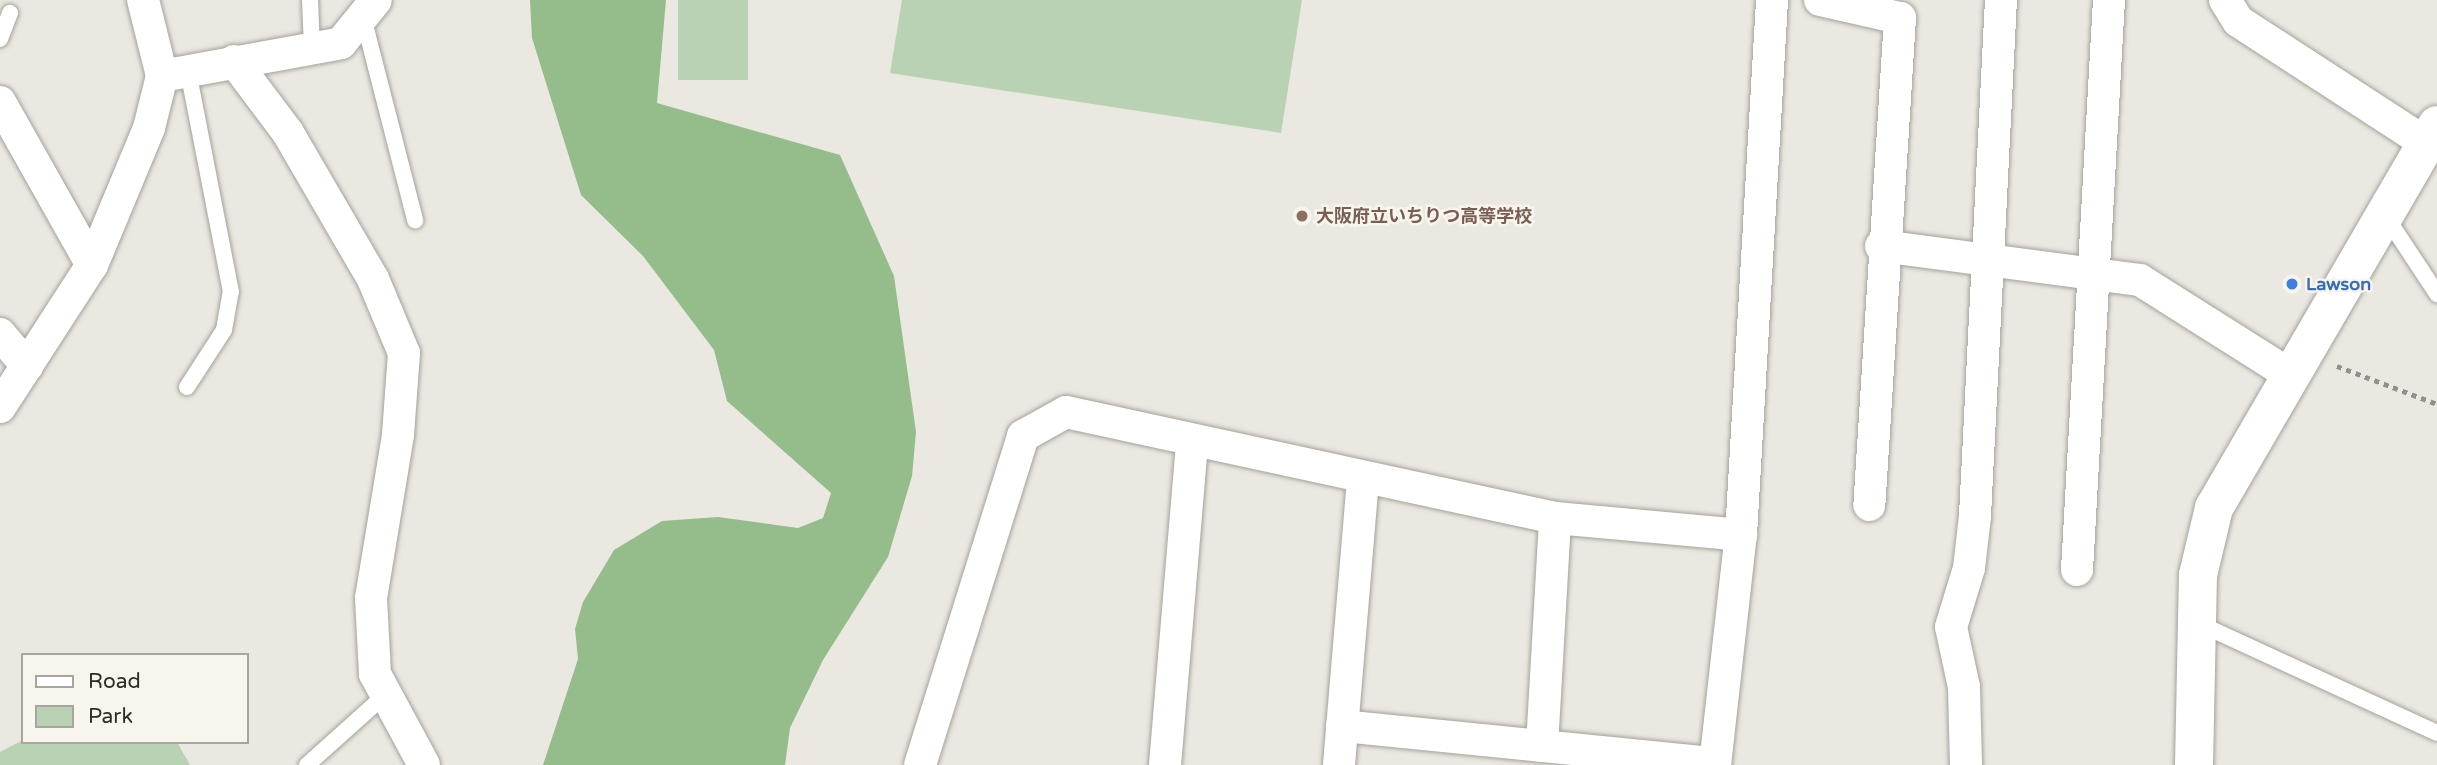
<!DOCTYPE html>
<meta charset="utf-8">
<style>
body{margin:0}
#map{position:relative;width:2437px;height:765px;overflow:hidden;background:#eae8e0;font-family:"Varela Round","Noto Sans JP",sans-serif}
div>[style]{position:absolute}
.green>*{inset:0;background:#b9d2b3;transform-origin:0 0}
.forest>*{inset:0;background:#94bd8b}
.path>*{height:4.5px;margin-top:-2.25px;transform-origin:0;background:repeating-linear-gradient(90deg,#91908a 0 5px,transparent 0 10px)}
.roads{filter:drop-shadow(0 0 2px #a4a29a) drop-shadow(0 0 2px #a4a29a)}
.lane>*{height:16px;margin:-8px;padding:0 8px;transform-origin:8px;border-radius:8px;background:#fff}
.street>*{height:32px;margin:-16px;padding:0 16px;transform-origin:16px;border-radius:16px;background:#fff}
.secondary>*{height:38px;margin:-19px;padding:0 19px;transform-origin:19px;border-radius:19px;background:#fff}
.dots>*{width:19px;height:19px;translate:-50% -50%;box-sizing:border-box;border:4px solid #f8f5ed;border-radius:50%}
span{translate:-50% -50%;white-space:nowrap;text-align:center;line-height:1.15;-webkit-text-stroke:5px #f8f5ed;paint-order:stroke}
.education-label{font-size:18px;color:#785e54;font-weight:700}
.left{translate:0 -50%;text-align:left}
.shop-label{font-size:18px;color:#366cbe;font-weight:700}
.legend{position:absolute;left:21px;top:653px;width:228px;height:91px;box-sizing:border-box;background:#f8f5ed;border:2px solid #a7a59f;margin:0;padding:9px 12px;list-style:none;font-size:21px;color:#2d2c29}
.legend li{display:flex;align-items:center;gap:14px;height:35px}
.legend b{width:35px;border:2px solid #a7a59f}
</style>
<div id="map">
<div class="green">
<i style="left:678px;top:0;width:70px;height:80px"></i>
<i style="clip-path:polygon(902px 0,1302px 0,1281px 133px,890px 73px)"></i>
<i style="clip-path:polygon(23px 740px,177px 742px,190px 765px,0 765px,0 752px)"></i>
</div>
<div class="forest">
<i style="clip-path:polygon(530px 0,666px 0,657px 103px,840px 155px,894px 276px,916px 432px,912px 476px,888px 557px,823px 660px,790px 728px,785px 765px,543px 765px,578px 659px,575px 629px,583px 602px,614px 550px,662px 521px,718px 517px,798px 528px,823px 518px,831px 493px,727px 401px,714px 350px,643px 256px,581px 195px,532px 38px)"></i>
</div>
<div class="path">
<i style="left:2337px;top:366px;width:107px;rotate:20.8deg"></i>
</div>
<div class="roads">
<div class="lane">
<i style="left:310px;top:0;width:48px;rotate:87.6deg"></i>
<i style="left:363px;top:17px;width:210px;rotate:75.6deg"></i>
<i style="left:0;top:39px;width:28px;rotate:-69deg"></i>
<i style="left:2385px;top:215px;width:95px;rotate:56.6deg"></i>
<i style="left:187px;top:387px;width:68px;rotate:-57deg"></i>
<i style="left:224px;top:330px;width:39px;rotate:-80deg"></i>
<i style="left:231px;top:292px;width:225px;rotate:-101deg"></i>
<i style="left:2198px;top:623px;width:263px;rotate:24.7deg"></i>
<i style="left:307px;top:765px;width:106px;rotate:-41.9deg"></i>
</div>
<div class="street">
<i style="left:1820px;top:0;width:82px;rotate:12.7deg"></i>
<i style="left:1900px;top:18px;width:488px;rotate:93.6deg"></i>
<i style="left:2225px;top:0;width:25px;rotate:58deg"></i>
<i style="left:2238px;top:21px;width:224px;rotate:33deg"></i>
<i style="left:234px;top:61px;width:90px;rotate:53.1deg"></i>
<i style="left:288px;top:133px;width:169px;rotate:59.8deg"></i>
<i style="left:373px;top:279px;width:80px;rotate:67.3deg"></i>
<i style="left:404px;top:353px;width:82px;rotate:94.2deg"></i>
<i style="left:398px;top:435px;width:165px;rotate:99.4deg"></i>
<i style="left:371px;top:598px;width:76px;rotate:87deg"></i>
<i style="left:375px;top:674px;width:103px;rotate:61.7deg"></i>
<i style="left:162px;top:76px;width:182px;rotate:-10.4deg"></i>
<i style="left:341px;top:43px;width:55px;rotate:-50.9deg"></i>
<i style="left:0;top:102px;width:187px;rotate:60.6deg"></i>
<i style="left:1881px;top:246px;width:261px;rotate:7.5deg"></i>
<i style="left:2140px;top:280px;width:174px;rotate:32.3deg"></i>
<i style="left:0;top:334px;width:42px;rotate:49.8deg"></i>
<i style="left:0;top:407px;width:169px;rotate:-57.1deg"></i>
<i style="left:92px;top:265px;width:148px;rotate:-67.4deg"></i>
<i style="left:149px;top:128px;width:54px;rotate:-76deg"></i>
<i style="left:162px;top:76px;width:78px;rotate:-104deg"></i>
<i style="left:2077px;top:570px;width:571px;rotate:-86.79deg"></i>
<i style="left:1342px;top:726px;width:375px;rotate:5.7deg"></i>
<i style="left:1542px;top:746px;width:228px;rotate:-86.7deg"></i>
<i style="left:920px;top:765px;width:345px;rotate:-72.6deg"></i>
<i style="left:1023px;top:436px;width:49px;rotate:-29.2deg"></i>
<i style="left:1066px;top:412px;width:500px;rotate:12.23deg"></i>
<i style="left:1555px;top:518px;width:187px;rotate:5.2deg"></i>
<i style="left:1165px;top:765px;width:324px;rotate:-85.2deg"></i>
<i style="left:1339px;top:765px;width:285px;rotate:-85.2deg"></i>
<i style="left:1715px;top:765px;width:231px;rotate:-83.6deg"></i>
<i style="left:1741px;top:535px;width:536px;rotate:-86.68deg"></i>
<i style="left:1966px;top:765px;width:78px;rotate:-91.5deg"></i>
<i style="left:1964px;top:687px;width:61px;rotate:-102.2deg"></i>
<i style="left:1951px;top:627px;width:62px;rotate:-73deg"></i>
<i style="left:1969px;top:568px;width:52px;rotate:-83.4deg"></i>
<i style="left:1975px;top:516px;width:517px;rotate:-87.12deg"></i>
</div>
<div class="secondary">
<i style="left:2194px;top:765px;width:190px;rotate:-88.8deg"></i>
<i style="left:2198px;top:575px;width:69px;rotate:-76.6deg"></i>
<i style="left:2214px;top:508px;width:443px;rotate:-59.8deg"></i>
</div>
</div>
<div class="dots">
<i style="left:1302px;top:216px;background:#8d6e63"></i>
<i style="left:2292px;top:284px;background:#3f7fe0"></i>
</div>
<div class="education-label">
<span class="left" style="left:1316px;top:216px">大阪府立いちりつ高等学校</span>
</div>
<div class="shop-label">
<span class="left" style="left:2306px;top:284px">Lawson</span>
</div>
<ul class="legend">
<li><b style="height:9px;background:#fff"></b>Road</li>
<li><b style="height:19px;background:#b9d2b3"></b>Park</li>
</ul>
</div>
